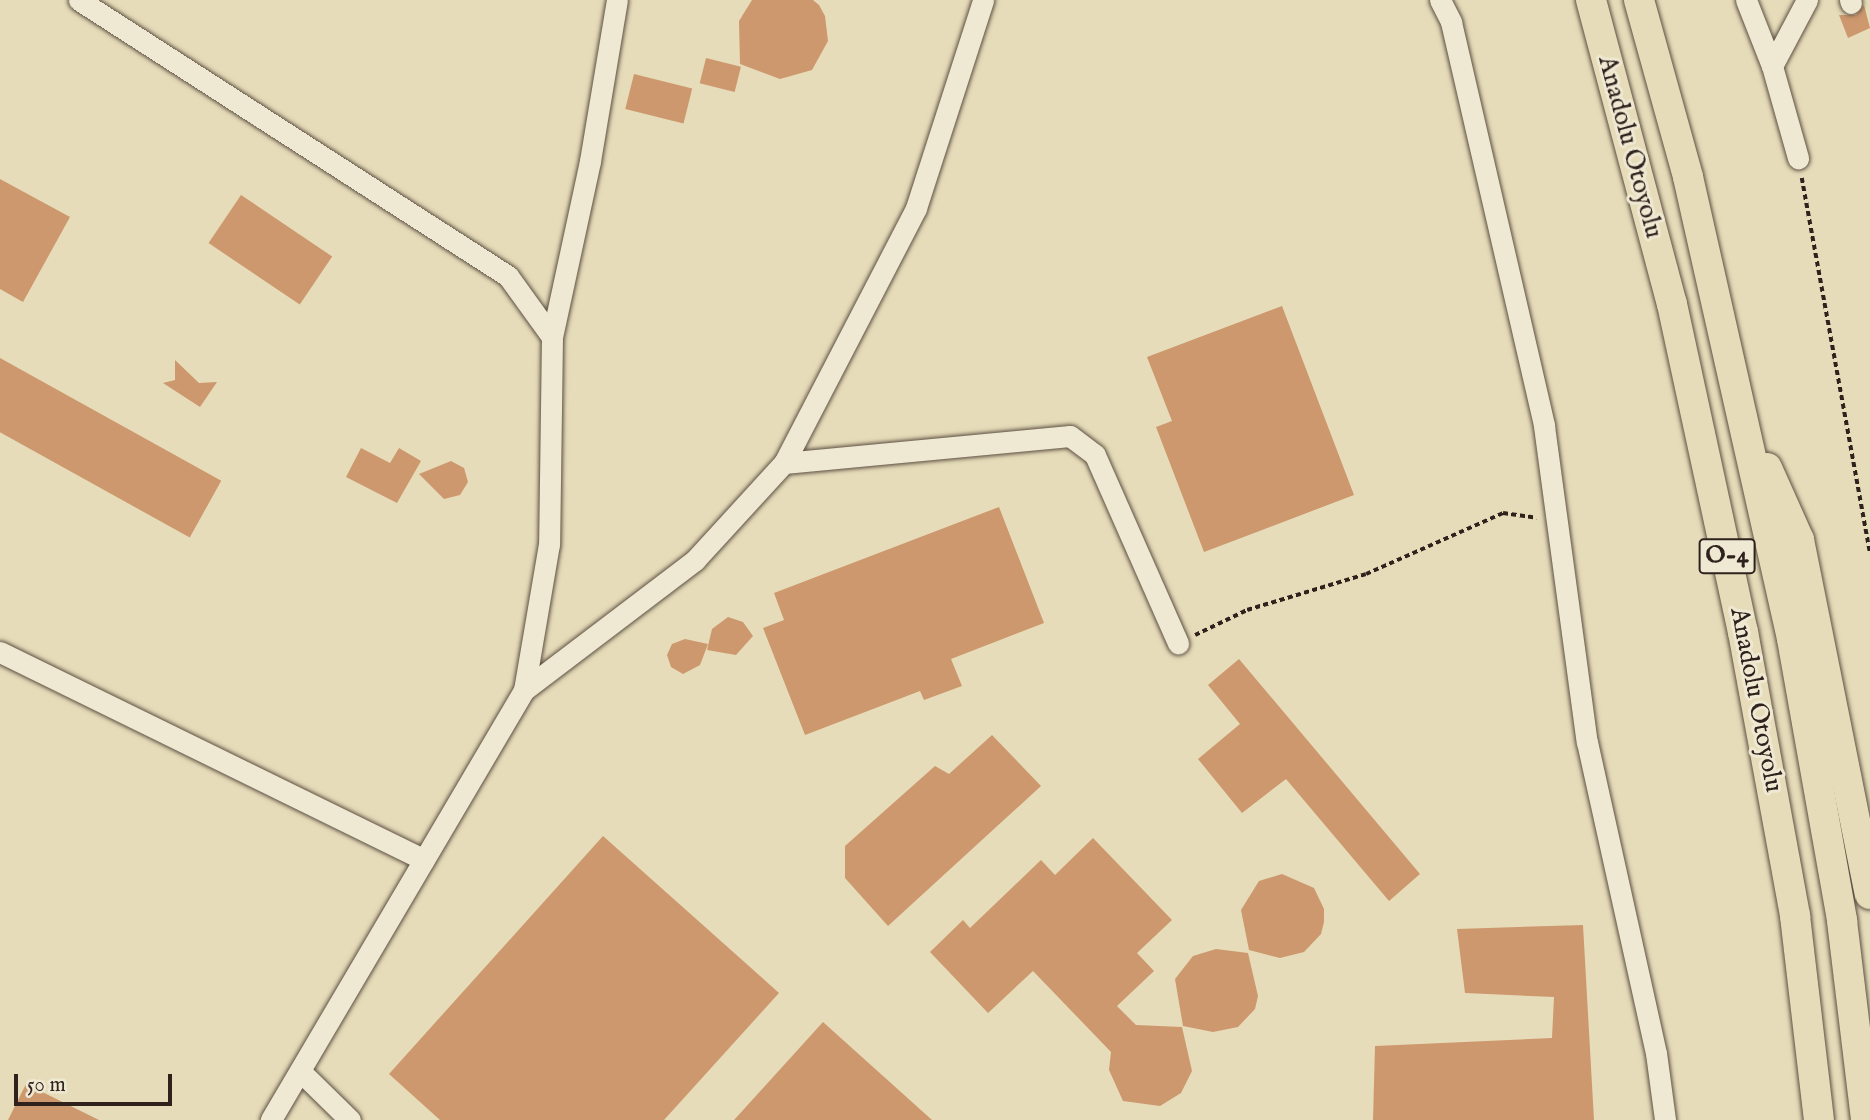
<!DOCTYPE html>
<style>
body{margin:0}
#map{position:relative;width:1870px;height:1120px;overflow:hidden;background:#e6dcb9;font-family:"IM FELL English",serif}
div>[style]{position:absolute}
.building>*{inset:0;background:#cd986d;transform-origin:0 0}
.path>*{height:3.5px;margin-top:-1.75px;transform-origin:0;background:repeating-linear-gradient(90deg,#2f211c 0 5px,transparent 0 8.5px)}
.roads{filter:drop-shadow(0 0 2px #5d5043) drop-shadow(0 0 2px #5d5043)}
.minor>*{height:21px;margin:-10.5px;padding:0 10.5px;transform-origin:10.5px;border-radius:10.5px;background:#efe8d2}
.highway>*{height:30px;margin:-15px;padding:0 15px;transform-origin:15px;border-radius:15px;background:#e6dcb9}
span{translate:-50% -50%;white-space:nowrap;text-align:center;line-height:1.15;-webkit-text-stroke:6px #efe8d2;paint-order:stroke}
.shield-label span{padding:2px 5px;background:#efe8d2;border:2px solid;border-radius:5px;-webkit-text-stroke-width:0}
.shield-label{font-size:24px;color:#2f211c;font-weight:700}
.street-label{font-size:26px;color:#2f211c}
.scale{position:absolute;left:14px;top:1074px;width:158px;height:32px;box-sizing:border-box;border:4px solid #2f211c;border-top:0;padding-left:9px;font-size:21px;line-height:24px;white-space:nowrap;color:#2f211c;-webkit-text-stroke:5px #efe8d2;paint-order:stroke}
</style>
<div id="map">
<div class="building">
<i style="clip-path:polygon(752px 0,813px 0,819px 5px,825px 16px,828px 41px,812px 70px,780px 79px,740px 64px,739px 21px)"></i>
<i style="clip-path:polygon(1864px 5px,1870px 28px,1848px 38px,1839px 15px,1856px 15px)"></i>
<i style="left:706px;top:58px;width:36px;height:26px;rotate:14deg"></i>
<i style="left:634px;top:74px;width:60px;height:36px;rotate:14deg"></i>
<i style="clip-path:polygon(0 179px,70px 217px,23px 302px,0 289px)"></i>
<i style="left:241px;top:195px;width:110px;height:58px;rotate:34deg"></i>
<i style="clip-path:polygon(1282px 306px,1354px 495px,1204px 552px,1156px 427px,1172px 421px,1147px 357px)"></i>
<i style="left:0;top:358px;width:253px;height:65px;rotate:29deg"></i>
<i style="clip-path:polygon(175px 360px,199px 383px,217px 382px,200px 407px,163px 383px,175px 380px)"></i>
<i style="clip-path:polygon(361px 448px,390px 463px,399px 448px,421px 461px,397px 503px,346px 477px)"></i>
<i style="clip-path:polygon(451px 461px,464px 468px,468px 482px,460px 495px,444px 499px,419px 474px)"></i>
<i style="clip-path:polygon(999px 507px,1044px 623px,951px 659px,962px 686px,924px 700px,920px 691px,805px 735px,763px 628px,784px 620px,774px 593px)"></i>
<i style="clip-path:polygon(728px 617px,743px 622px,753px 636px,736px 655px,707px 650px,712px 629px)"></i>
<i style="clip-path:polygon(685px 639px,708px 644px,700px 665px,683px 674px,671px 667px,667px 655px,672px 644px)"></i>
<i style="clip-path:polygon(1239px 659px,1420px 874px,1389px 901px,1286px 779px,1242px 813px,1198px 759px,1240px 724px,1208px 685px)"></i>
<i style="clip-path:polygon(992px 735px,1041px 786px,888px 926px,845px 878px,845px 846px,935px 766px,949px 774px)"></i>
<i style="clip-path:polygon(603px 836px,779px 993px,664px 1120px,440px 1120px,389px 1074px)"></i>
<i style="clip-path:polygon(1093px 838px,1172px 920px,1137px 953px,1154px 971px,1117px 1006px,1136px 1025px,1182px 1027px,1192px 1071px,1181px 1093px,1160px 1106px,1123px 1101px,1109px 1070px,1111px 1052px,1033px 971px,988px 1013px,930px 952px,963px 920px,970px 928px,1041px 860px,1055px 875px)"></i>
<i style="clip-path:polygon(1282px 874px,1314px 888px,1324px 909px,1324px 922px,1321px 934px,1304px 952px,1280px 958px,1249px 950px,1241px 910px,1259px 881px)"></i>
<i style="clip-path:polygon(1583px 925px,1594px 1120px,1373px 1120px,1375px 1046px,1552px 1038px,1554px 997px,1465px 993px,1457px 929px)"></i>
<i style="clip-path:polygon(1216px 949px,1248px 953px,1258px 996px,1255px 1009px,1238px 1027px,1213px 1032px,1183px 1026px,1175px 979px,1193px 956px)"></i>
<i style="clip-path:polygon(823px 1022px,932px 1120px,734px 1120px)"></i>
<i style="clip-path:polygon(26px 1084px,99px 1120px,8px 1120px)"></i>
</div>
<div class="path">
<i style="left:1802px;top:178px;width:381px;rotate:79.7deg"></i>
<i style="left:1195px;top:635px;width:58px;rotate:-25.7deg"></i>
<i style="left:1247px;top:610px;width:124px;rotate:-16.8deg"></i>
<i style="left:1366px;top:574px;width:150px;rotate:-24deg"></i>
<i style="left:1503px;top:513px;width:34px;rotate:8deg"></i>
</div>
<div class="roads">
<div class="minor">
<i style="left:79px;top:0;width:510px;rotate:32.76deg"></i>
<i style="left:508px;top:276px;width:75px;rotate:54.2deg"></i>
<i style="left:552px;top:337px;width:207px;rotate:90.8deg"></i>
<i style="left:549px;top:544px;width:148px;rotate:99.7deg"></i>
<i style="left:524px;top:690px;width:499px;rotate:120.5deg"></i>
<i style="left:1440px;top:0;width:25px;rotate:63deg"></i>
<i style="left:1451px;top:22px;width:415px;rotate:77deg"></i>
<i style="left:1544px;top:426px;width:319px;rotate:82.3deg"></i>
<i style="left:1587px;top:742px;width:319px;rotate:77.5deg"></i>
<i style="left:1656px;top:1053px;width:68px;rotate:82.3deg"></i>
<i style="left:1746px;top:0;width:71px;rotate:68.5deg"></i>
<i style="left:1772px;top:66px;width:96px;rotate:74.2deg"></i>
<i style="left:1850px;top:0;width:3px;rotate:72deg"></i>
<i style="left:1772px;top:66px;width:75px;rotate:-62.1deg"></i>
<i style="left:552px;top:337px;width:180px;rotate:-77.8deg"></i>
<i style="left:590px;top:161px;width:163px;rotate:-80.5deg"></i>
<i style="left:784px;top:463px;width:287px;rotate:-62.6deg"></i>
<i style="left:916px;top:208px;width:219px;rotate:-72.1deg"></i>
<i style="left:0;top:652px;width:472px;rotate:26.1deg"></i>
<i style="left:524px;top:690px;width:215px;rotate:-37.2deg"></i>
<i style="left:695px;top:560px;width:132px;rotate:-47.5deg"></i>
<i style="left:784px;top:463px;width:287px;rotate:-5.4deg"></i>
<i style="left:1070px;top:436px;width:31px;rotate:37deg"></i>
<i style="left:1095px;top:455px;width:206px;rotate:66.2deg"></i>
<i style="left:300px;top:1071px;width:70px;rotate:44.4deg"></i>
</div>
<div class="highway">
<i style="left:1591px;top:0;width:315px;rotate:75.1deg"></i>
<i style="left:1672px;top:304px;width:336px;rotate:77.8deg"></i>
<i style="left:1743px;top:632px;width:289px;rotate:79.6deg"></i>
<i style="left:1795px;top:916px;width:205px;rotate:83.3deg"></i>
<i style="left:1639px;top:0;width:184px;rotate:74.5deg"></i>
<i style="left:1688px;top:177px;width:474px;rotate:77.3deg"></i>
<i style="left:1792px;top:639px;width:286px;rotate:79.9deg"></i>
<i style="left:1842px;top:921px;width:200px;rotate:83.1deg"></i>
<i style="left:1767px;top:468px;width:79px;rotate:66deg"></i>
<i style="left:1799px;top:540px;width:361px;rotate:78.7deg"></i>
</div>
</div>
<div class="shield-label">
<span style="left:1727px;top:556px">O-4</span>
</div>
<div class="street-label">
<span style="left:1630px;top:147px;rotate:75deg">Anadolu Otoyolu</span>
<span style="left:1756px;top:700px;rotate:79deg">Anadolu Otoyolu</span>
</div>
<div class="scale">50 m</div>
</div>
